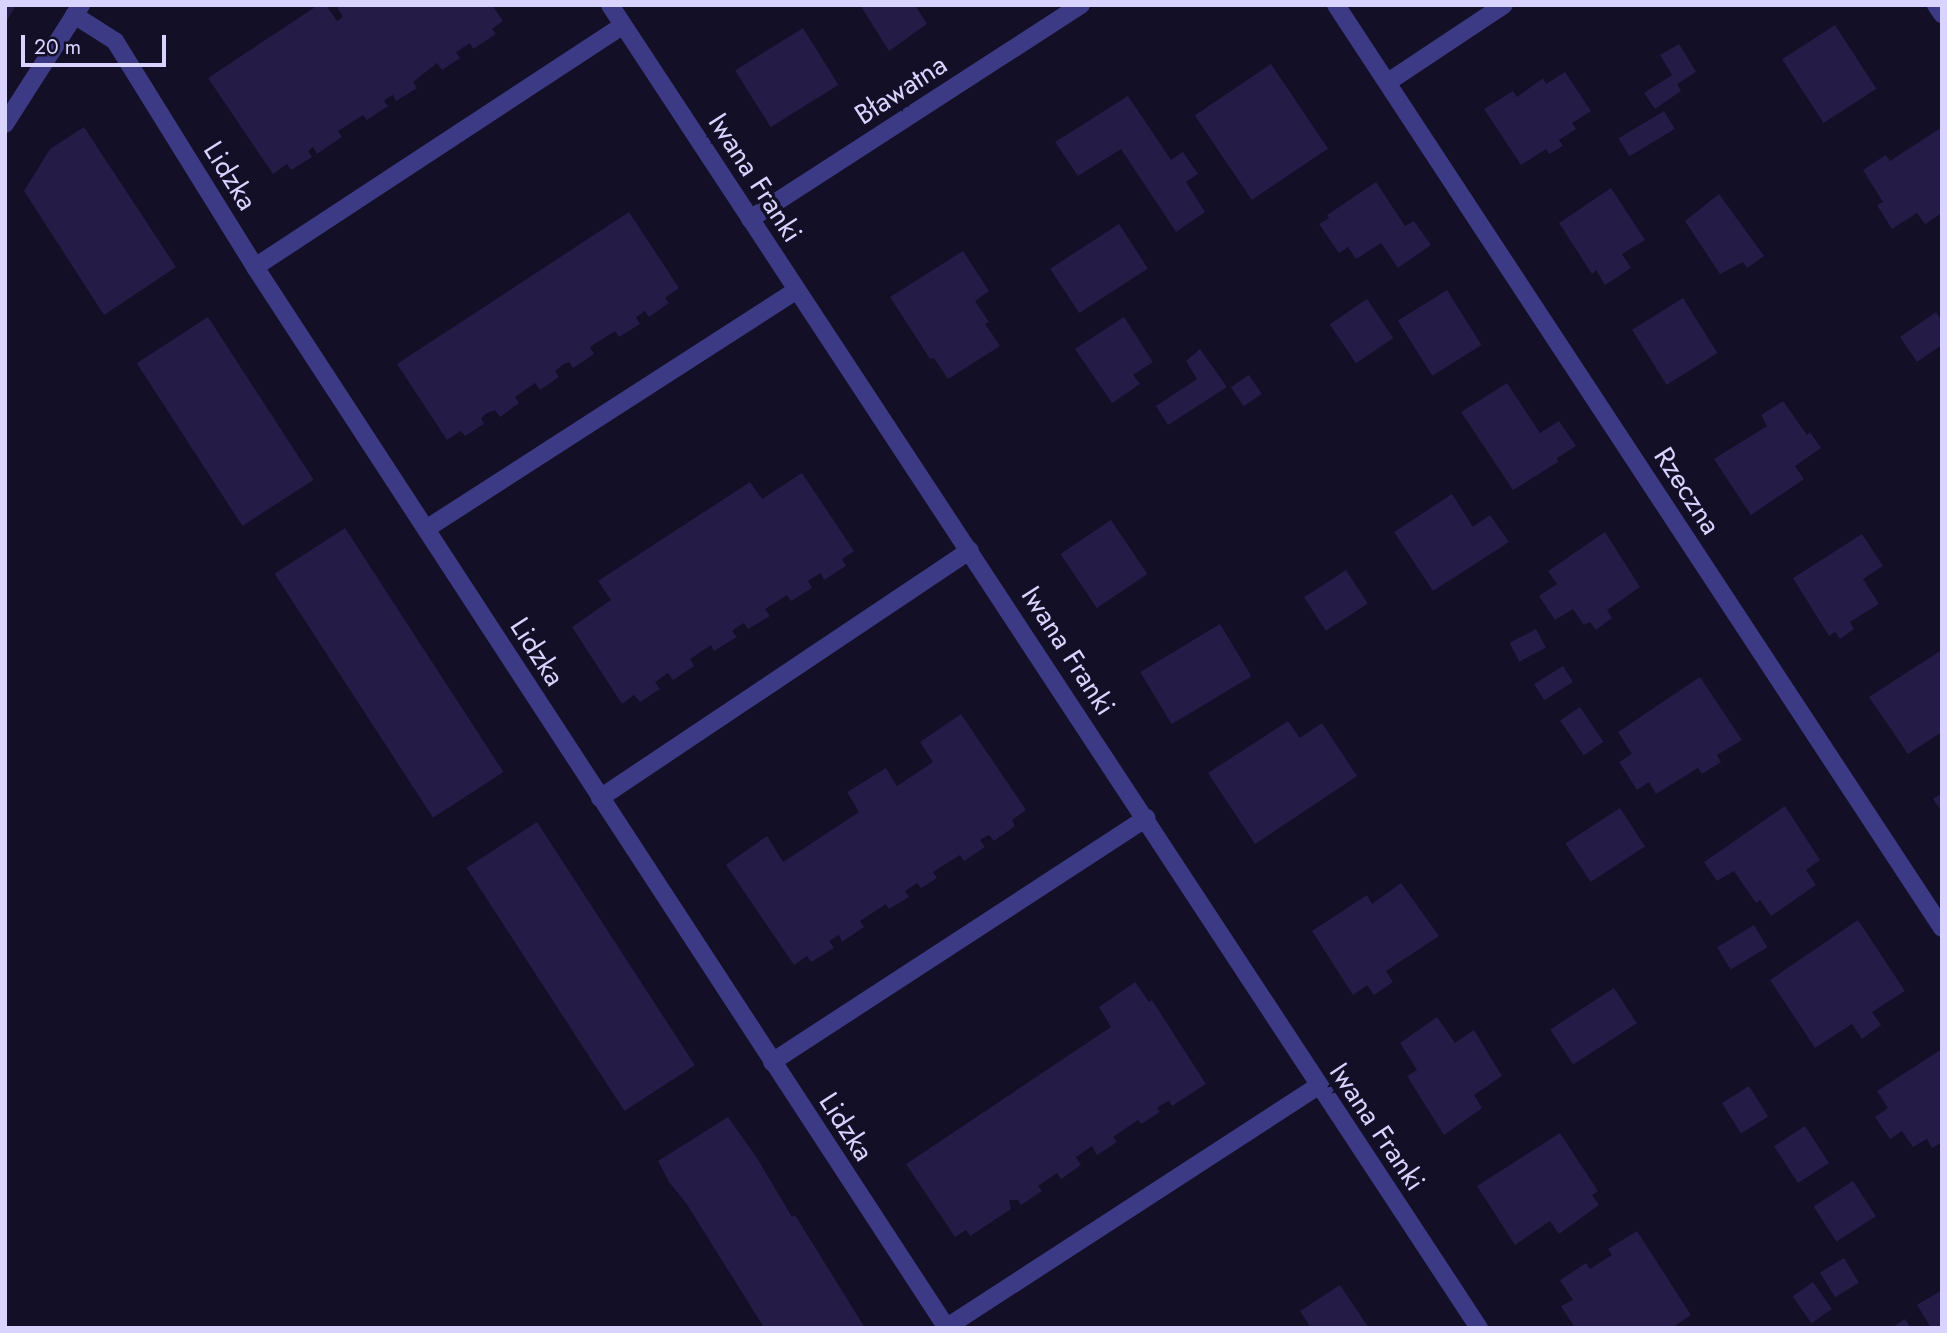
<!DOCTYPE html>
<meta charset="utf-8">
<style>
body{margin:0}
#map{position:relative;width:1947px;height:1333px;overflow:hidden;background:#130f26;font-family:Jost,sans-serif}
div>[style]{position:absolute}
.building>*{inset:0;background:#241b47;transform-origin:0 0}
.lane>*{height:18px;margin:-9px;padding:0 9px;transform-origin:9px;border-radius:9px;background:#3d3a85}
.street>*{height:18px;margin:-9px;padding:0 9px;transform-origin:9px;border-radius:9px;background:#3d3a85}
span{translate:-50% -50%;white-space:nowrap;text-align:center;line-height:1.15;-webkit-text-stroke:7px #130f26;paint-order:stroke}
.street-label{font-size:28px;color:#d9d4ff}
.frame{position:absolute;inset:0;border:7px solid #d9d4ff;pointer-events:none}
.scale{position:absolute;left:21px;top:35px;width:145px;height:32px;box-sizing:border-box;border:4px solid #d9d4ff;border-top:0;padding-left:9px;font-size:21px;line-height:24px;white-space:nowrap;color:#d9d4ff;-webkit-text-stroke:5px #130f26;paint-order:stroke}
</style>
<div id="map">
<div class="building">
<i style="clip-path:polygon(5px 5px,16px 5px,5px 24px)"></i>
<i style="clip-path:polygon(318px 5px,326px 5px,337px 21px,343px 17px,336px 5px,492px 5px,503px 21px,492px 29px,496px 34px,473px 49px,470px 43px,456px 52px,460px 58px,442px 70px,437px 63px,413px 82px,417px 88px,396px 101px,393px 95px,387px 98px,384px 101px,388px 106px,367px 120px,363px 115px,338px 131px,342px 137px,317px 154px,313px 147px,308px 151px,312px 157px,291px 170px,287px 164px,273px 174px,208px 78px)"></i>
<i style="clip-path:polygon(860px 5px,915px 5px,927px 24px,889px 51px)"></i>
<i style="left:1835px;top:25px;width:76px;height:63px;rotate:57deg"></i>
<i style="left:803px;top:28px;width:67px;height:80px;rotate:58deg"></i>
<i style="clip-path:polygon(1679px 44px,1696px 72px,1677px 84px,1681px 91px,1655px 109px,1644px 93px,1672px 75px,1660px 55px)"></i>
<i style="left:1271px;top:64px;width:102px;height:92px;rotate:56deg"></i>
<i style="clip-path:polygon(1565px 72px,1591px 111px,1572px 123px,1576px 129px,1559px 140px,1563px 146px,1549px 154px,1546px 149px,1521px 165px,1484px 109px,1513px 91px,1517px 97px,1543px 78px,1546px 84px)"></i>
<i style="clip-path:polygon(1128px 96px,1171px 160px,1183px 152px,1198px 174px,1186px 182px,1205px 212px,1176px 232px,1121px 149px,1078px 176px,1055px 142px)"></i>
<i style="left:1664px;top:111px;width:21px;height:53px;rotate:59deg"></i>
<i style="clip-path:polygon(84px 127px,176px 267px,104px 315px,24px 191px,50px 149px)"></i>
<i style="clip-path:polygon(1942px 127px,1942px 213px,1925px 224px,1917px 213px,1892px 229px,1877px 205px,1883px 202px,1863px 170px,1886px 155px,1890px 161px)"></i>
<i style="clip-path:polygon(1376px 182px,1405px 226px,1414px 221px,1431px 245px,1398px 268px,1381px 243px,1356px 259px,1348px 247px,1339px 253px,1319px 224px,1329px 218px,1327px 215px)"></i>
<i style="clip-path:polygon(1611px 188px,1645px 240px,1622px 254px,1631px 268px,1605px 285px,1596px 270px,1592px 274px,1559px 223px)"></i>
<i style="clip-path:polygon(1719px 194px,1764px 256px,1747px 268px,1743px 262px,1720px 274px,1685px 221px)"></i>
<i style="clip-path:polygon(629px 212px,679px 288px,665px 298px,669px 303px,649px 317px,645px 311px,636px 317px,640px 324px,619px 337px,615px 331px,590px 347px,594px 354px,573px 368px,569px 362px,564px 364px,555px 371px,559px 377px,540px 390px,535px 383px,515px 397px,519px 403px,500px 417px,495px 410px,487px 413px,481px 418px,484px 424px,465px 436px,461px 431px,447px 440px,397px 364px)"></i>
<i style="left:1119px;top:224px;width:53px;height:82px;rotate:57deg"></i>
<i style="clip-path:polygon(963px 251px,989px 291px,975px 301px,989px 322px,985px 324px,1000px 346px,948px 379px,934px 358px,930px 359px,890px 297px)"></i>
<i style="left:1447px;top:290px;width:65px;height:58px;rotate:58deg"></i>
<i style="left:1683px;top:298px;width:65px;height:60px;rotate:58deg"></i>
<i style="left:1367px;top:299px;width:47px;height:45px;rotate:56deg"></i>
<i style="clip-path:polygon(1936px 312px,1942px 321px,1942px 345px,1917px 362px,1900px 337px)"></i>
<i style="left:208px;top:317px;width:194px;height:85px;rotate:57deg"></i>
<i style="clip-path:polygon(1124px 317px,1153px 362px,1133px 375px,1140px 384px,1112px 403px,1075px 349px)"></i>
<i style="clip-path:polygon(1200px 349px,1227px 387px,1168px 425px,1156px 406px,1197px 379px,1186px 361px)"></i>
<i style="left:1249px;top:375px;width:23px;height:22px;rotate:56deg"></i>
<i style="clip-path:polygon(1507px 383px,1540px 433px,1559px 421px,1576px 446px,1557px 458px,1558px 462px,1513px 490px,1461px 412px)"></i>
<i style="clip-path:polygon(1783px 401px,1807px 435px,1810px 432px,1821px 448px,1795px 466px,1804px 479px,1751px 515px,1714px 459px,1767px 426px,1761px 415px)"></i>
<i style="clip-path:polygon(802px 473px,854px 551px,842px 559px,846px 566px,824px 580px,821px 573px,814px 577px,808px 581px,812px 588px,791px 601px,787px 595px,775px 603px,765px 609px,770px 616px,748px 629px,744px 623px,737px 627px,732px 631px,737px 637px,714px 651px,711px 645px,690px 659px,694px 666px,673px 680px,668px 673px,655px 682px,660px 689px,640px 702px,634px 695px,622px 704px,572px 627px,611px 600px,598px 581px,750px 482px,762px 499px)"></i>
<i style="clip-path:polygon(1452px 494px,1473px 527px,1490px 515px,1509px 542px,1433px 591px,1394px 532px)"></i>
<i style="left:1111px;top:520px;width:65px;height:61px;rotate:56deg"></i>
<i style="left:345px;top:528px;width:291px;height:84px;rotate:57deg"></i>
<i style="clip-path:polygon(1605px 532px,1640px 587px,1607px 610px,1612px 618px,1596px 630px,1590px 622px,1584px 625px,1573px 609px,1555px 620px,1539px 596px,1557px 584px,1548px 571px)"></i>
<i style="clip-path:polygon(1862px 534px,1883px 566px,1863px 579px,1879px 604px,1850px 622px,1854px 629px,1840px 639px,1835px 632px,1829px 636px,1793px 578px)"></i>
<i style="left:1346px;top:570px;width:40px;height:50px;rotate:57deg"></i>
<i style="left:1220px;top:624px;width:61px;height:93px;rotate:59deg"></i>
<i style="left:1536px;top:629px;width:21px;height:30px;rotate:62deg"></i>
<i style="clip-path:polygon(1940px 651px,1942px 732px,1908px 754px,1869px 697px)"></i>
<i style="left:1563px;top:666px;width:19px;height:34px;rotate:58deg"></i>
<i style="clip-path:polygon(1700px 677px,1742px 740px,1717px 755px,1721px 762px,1702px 774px,1698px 768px,1656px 794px,1649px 782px,1637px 790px,1619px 762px,1632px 754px,1618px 732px)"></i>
<i style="left:1580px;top:707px;width:42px;height:24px;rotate:56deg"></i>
<i style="clip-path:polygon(961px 714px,1026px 810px,1012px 820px,1015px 826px,994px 841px,989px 835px,985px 837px,980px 840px,985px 847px,964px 861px,960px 855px,933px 872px,937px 878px,921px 888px,917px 883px,905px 891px,909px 897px,889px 909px,886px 904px,860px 921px,864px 927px,842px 942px,839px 935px,829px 941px,834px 948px,811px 962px,807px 956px,794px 965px,726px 865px,767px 836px,783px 862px,859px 812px,847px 792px,886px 768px,897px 786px,933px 762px,920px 742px)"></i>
<i style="clip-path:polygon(1288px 721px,1300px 738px,1322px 723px,1357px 776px,1255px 844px,1208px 773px)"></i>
<i style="clip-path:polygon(1942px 793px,1942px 812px,1933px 799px)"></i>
<i style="clip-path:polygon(1785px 806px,1820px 860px,1806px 870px,1816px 885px,1771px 916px,1760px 900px,1756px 903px,1734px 871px,1717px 881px,1704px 862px)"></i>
<i style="left:1620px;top:808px;width:46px;height:65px;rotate:57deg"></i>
<i style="left:537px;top:822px;width:290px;height:84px;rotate:57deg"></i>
<i style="clip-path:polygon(1401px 883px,1439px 936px,1386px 971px,1393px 982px,1374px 995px,1367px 985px,1353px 995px,1312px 931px,1367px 895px,1372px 904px)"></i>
<i style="clip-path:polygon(1858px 920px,1905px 991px,1872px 1012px,1881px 1025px,1862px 1039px,1852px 1024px,1815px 1048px,1770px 980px)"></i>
<i style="left:1754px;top:925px;width:26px;height:43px;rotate:59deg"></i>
<i style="clip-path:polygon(1135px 982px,1149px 1002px,1152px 1000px,1206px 1084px,1172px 1106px,1169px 1101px,1163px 1104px,1157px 1108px,1160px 1112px,1141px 1124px,1138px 1120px,1113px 1137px,1117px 1142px,1097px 1155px,1092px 1146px,1076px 1157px,1081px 1165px,1061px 1179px,1057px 1173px,1048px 1179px,1038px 1186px,1042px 1191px,1021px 1205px,1018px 1200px,1009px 1200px,1011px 1209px,970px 1236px,966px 1230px,955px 1237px,906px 1164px,1111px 1027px,1099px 1007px)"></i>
<i style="left:1614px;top:988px;width:42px;height:76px;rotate:57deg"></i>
<i style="clip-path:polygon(1437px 1017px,1455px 1043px,1474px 1030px,1502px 1076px,1474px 1095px,1482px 1108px,1444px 1135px,1407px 1076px,1417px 1070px,1400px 1043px)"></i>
<i style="clip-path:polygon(1942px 1049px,1942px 1142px,1932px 1148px,1927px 1139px,1913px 1147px,1902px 1131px,1890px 1139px,1875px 1117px,1888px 1108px,1877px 1091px)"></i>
<i style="left:1749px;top:1086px;width:36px;height:32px;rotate:58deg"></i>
<i style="clip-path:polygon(728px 1117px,757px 1158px,792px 1217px,795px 1215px,865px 1328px,763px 1326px,686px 1203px,669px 1182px,658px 1161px)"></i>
<i style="left:1805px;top:1126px;width:44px;height:37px;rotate:57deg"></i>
<i style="clip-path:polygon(1560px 1133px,1598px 1191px,1592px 1195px,1599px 1205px,1559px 1234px,1550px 1221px,1515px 1245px,1477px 1186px)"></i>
<i style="left:1853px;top:1181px;width:42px;height:47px;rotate:57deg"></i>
<i style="clip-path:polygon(1637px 1231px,1691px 1315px,1672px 1328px,1575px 1328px,1561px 1306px,1573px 1300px,1560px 1280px,1586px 1263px,1590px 1269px,1612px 1255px,1608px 1249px)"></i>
<i style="left:1844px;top:1258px;width:29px;height:28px;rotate:59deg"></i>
<i style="left:1813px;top:1282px;width:33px;height:25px;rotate:55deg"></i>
<i style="clip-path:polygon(1340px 1285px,1369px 1328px,1311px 1328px,1300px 1311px)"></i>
<i style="clip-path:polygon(1942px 1290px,1942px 1328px,1931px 1328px,1917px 1305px)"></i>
<i style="clip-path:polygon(1905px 1319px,1911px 1328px,1891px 1328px)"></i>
</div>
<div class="lane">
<i style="left:1936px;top:5px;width:11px;rotate:56deg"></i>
</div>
<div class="street">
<i style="left:610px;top:5px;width:1583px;rotate:56.7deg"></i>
<i style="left:1336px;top:5px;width:1104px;rotate:56.71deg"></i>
<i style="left:74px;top:15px;width:49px;rotate:32.4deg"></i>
<i style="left:115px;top:41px;width:266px;rotate:58.2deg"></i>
<i style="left:255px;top:267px;width:1267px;rotate:56.89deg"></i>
<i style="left:1388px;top:82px;width:139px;rotate:-33.6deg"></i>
<i style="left:5px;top:124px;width:141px;rotate:-57.4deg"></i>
<i style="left:750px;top:219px;width:394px;rotate:-32.9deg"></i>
<i style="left:255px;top:267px;width:440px;rotate:-33.3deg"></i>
<i style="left:426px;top:529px;width:441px;rotate:-32.8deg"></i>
<i style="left:600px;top:798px;width:445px;rotate:-33.8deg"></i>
<i style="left:772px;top:1062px;width:447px;rotate:-33.1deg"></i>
<i style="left:947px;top:1327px;width:442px;rotate:-33deg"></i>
</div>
<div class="street-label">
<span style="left:901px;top:90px;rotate:-33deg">Bławatna</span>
<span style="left:230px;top:176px;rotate:58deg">Lidzka</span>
<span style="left:755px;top:178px;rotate:57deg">Iwana Franki</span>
<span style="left:1687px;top:491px;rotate:57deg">Rzeczna</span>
<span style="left:1068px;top:651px;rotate:57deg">Iwana Franki</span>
<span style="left:537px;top:652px;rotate:57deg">Lidzka</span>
<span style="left:846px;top:1127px;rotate:57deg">Lidzka</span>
<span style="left:1377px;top:1127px;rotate:56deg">Iwana Franki</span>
</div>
<div class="frame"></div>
<div class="scale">20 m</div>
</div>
